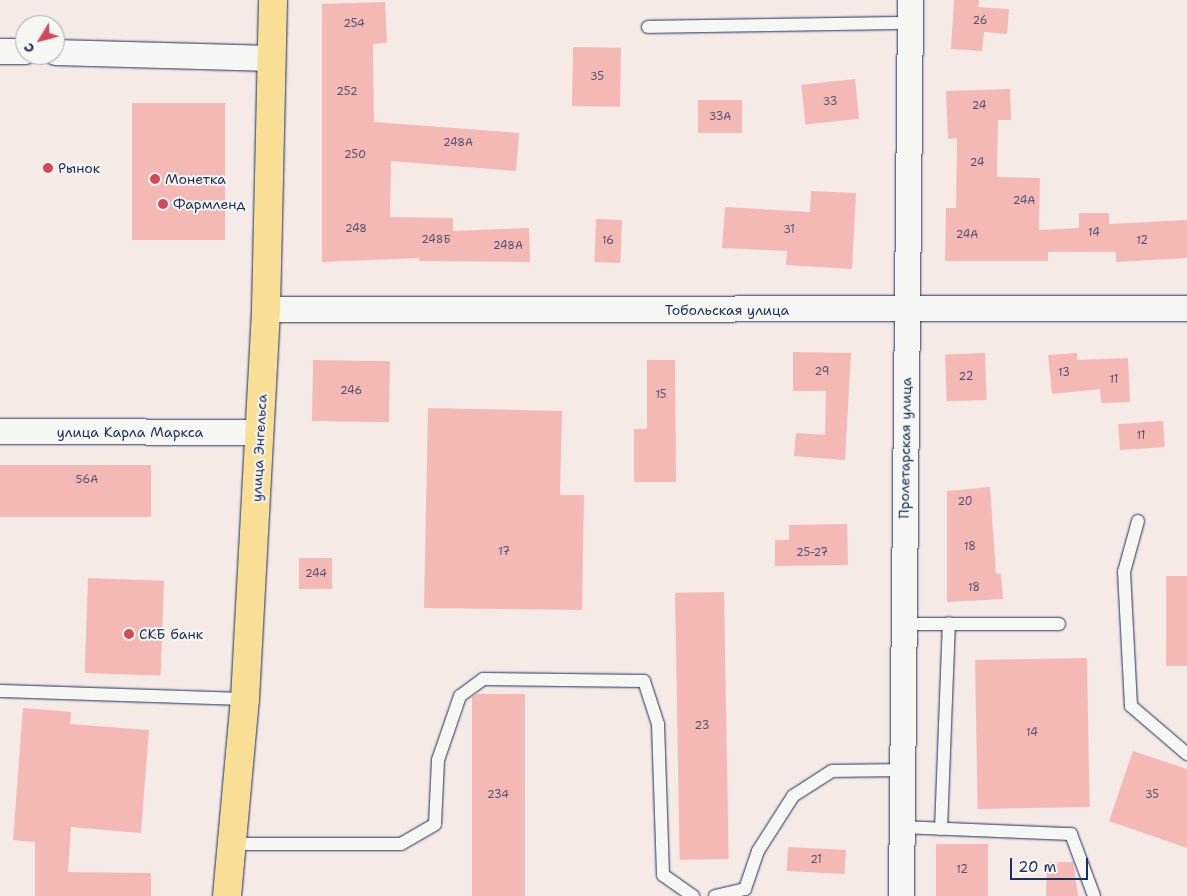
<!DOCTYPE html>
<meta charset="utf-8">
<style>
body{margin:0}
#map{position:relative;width:1187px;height:896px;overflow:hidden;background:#f6eae6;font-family:"Shantell Sans",sans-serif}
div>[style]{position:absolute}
.building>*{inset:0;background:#f4b8b5;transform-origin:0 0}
.roads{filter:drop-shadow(0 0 1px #1b2f5e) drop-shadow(0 0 1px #1b2f5e)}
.lane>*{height:12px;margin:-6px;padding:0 6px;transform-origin:6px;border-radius:6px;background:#f6f6f2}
.street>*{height:25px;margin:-12.5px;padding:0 12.5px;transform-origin:12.5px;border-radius:12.5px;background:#f6f6f2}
.primary>*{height:28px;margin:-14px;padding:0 14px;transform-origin:14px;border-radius:14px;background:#f9df96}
.dots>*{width:14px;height:14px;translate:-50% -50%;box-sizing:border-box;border:2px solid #f6f6f2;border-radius:50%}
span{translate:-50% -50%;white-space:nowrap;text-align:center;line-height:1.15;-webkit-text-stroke:4px #f6f6f2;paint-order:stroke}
.number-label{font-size:11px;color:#515174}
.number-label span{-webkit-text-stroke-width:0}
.poi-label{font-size:14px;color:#1b2f5e}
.left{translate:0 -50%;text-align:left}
.street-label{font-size:14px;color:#1b2f5e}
.north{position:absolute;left:15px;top:15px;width:50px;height:50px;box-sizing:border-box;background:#f6f6f2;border:1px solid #9ea6b7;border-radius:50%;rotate:233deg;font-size:14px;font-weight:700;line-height:20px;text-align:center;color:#1b2f5e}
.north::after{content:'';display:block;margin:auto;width:18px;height:22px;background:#d1495b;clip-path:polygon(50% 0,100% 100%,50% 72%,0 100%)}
.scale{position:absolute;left:1010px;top:858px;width:78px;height:22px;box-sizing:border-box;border:2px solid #1b2f5e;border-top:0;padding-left:6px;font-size:15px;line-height:18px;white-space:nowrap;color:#1b2f5e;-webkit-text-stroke:4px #f6f6f2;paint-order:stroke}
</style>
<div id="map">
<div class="building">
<i style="clip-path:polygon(954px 0,979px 0,978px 7px,1009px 9px,1007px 34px,984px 32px,982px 51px,951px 49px)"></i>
<i style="clip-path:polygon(385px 2px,387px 43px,373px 44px,374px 122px,519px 133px,516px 171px,391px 161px,390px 217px,453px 218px,453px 231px,529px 228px,530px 262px,419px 261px,419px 258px,322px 262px,322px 4px)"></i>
<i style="left:573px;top:47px;width:48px;height:59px;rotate:1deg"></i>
<i style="left:855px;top:79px;width:40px;height:54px;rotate:84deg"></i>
<i style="clip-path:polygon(1010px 89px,1011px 120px,998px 120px,997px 177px,1040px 178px,1039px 230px,1079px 228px,1079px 213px,1109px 213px,1109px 224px,1187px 220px,1187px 258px,1116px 262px,1116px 252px,1048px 252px,1048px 261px,945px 261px,946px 208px,956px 208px,957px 138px,948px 139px,946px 91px)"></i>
<i style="left:742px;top:100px;width:33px;height:44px;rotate:90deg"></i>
<i style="left:132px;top:103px;width:93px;height:137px"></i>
<i style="clip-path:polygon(811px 191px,856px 193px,852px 269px,786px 265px,787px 251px,722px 248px,725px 207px,810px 212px)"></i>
<i style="left:596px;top:219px;width:26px;height:43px;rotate:2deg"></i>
<i style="clip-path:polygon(793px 352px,851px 353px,845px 460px,794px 456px,796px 433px,825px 435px,826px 391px,793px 391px)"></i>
<i style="left:985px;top:353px;width:47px;height:40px;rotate:88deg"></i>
<i style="clip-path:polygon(1077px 353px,1077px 360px,1128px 358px,1130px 402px,1101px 403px,1100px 389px,1052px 394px,1048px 355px)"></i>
<i style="left:313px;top:360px;width:77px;height:61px;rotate:1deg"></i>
<i style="clip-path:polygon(647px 360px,675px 360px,676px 482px,634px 482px,634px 429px,647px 429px)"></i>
<i style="clip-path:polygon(428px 408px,562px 411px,560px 495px,584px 495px,582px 610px,424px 608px)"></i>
<i style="left:1163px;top:421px;width:26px;height:45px;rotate:86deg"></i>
<i style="left:151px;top:465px;width:52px;height:151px;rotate:90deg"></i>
<i style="clip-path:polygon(990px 487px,996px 574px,1001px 573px,1003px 599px,947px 602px,947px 491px)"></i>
<i style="clip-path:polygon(847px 524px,848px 565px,775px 566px,775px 540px,789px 540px,789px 525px)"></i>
<i style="left:332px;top:558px;width:31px;height:33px;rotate:90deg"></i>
<i style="left:1166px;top:576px;width:21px;height:90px"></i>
<i style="left:88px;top:578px;width:76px;height:95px;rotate:2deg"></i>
<i style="left:724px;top:592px;width:267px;height:49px;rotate:89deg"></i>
<i style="left:1087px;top:658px;width:149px;height:112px;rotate:89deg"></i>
<i style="clip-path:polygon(477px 694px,525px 694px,525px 896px,472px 896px,472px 697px)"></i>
<i style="clip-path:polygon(23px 708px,71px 712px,70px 724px,149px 730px,141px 833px,71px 827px,68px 872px,151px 873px,151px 896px,35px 896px,35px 842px,13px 840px)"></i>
<i style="clip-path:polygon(1133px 751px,1187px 769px,1187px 848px,1109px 821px)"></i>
<i style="left:936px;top:844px;width:52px;height:52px"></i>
<i style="left:788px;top:847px;width:58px;height:24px;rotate:3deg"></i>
<i style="clip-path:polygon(1047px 862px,1073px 862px,1078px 896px,1046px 896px)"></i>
</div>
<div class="roads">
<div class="lane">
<i style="left:648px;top:27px;width:261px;rotate:-0.9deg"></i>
<i style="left:1138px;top:521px;width:53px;rotate:105.4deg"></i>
<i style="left:1124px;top:572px;width:134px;rotate:87deg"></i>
<i style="left:1131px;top:706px;width:74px;rotate:40.6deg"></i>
<i style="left:903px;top:624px;width:156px"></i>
<i style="left:0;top:691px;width:245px;rotate:1.9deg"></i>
<i style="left:901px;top:827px;width:170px;rotate:2.4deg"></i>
<i style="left:1071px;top:834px;width:66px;rotate:69.6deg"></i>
<i style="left:941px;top:829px;width:206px;rotate:-87.8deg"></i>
<i style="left:232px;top:844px;width:169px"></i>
<i style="left:401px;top:844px;width:39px;rotate:-30deg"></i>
<i style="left:435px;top:824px;width:64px;rotate:-87.3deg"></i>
<i style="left:438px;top:760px;width:68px;rotate:-71deg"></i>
<i style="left:460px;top:696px;width:29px;rotate:-36deg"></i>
<i style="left:483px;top:679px;width:161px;rotate:0.7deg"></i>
<i style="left:644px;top:681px;width:45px;rotate:72deg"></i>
<i style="left:658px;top:724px;width:151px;rotate:88.1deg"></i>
<i style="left:663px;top:875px;width:37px;rotate:35deg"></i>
<i style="left:715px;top:896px;width:31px;rotate:-13deg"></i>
<i style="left:745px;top:889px;width:40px;rotate:-71.1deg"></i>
<i style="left:758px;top:851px;width:65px;rotate:-57.5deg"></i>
<i style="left:793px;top:796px;width:46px;rotate:-32.7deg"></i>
<i style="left:832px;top:771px;width:70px;rotate:-0.8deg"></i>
</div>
<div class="street">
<i style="left:0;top:51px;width:25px"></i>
<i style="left:55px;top:52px;width:217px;rotate:1.6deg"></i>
<i style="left:266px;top:309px;width:921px;rotate:-0.06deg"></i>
<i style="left:0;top:431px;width:259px;rotate:0.2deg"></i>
<i style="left:901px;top:896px;width:896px;rotate:-89.42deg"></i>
</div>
<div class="primary">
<i style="left:227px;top:896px;width:198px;rotate:-84.8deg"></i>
<i style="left:245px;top:699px;width:391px;rotate:-86.9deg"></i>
<i style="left:266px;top:309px;width:309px;rotate:-88.7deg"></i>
</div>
</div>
<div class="dots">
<i style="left:48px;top:168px;background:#d1495b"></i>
<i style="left:155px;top:179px;background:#d1495b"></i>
<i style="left:163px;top:204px;background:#d1495b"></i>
<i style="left:129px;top:634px;background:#d1495b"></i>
</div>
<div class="number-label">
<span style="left:980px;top:21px">26</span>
<span style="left:354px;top:24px">254</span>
<span style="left:597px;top:77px">35</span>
<span style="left:347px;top:92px">252</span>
<span style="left:830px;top:102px">33</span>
<span style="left:979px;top:106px">24</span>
<span style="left:720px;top:117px">33А</span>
<span style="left:458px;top:143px">248А</span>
<span style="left:355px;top:155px">250</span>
<span style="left:977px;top:163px">24</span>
<span style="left:1024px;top:201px">24А</span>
<span style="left:356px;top:229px">248</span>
<span style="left:789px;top:230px">31</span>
<span style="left:1094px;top:233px">14</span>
<span style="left:967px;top:235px">24А</span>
<span style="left:436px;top:240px">248Б</span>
<span style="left:608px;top:241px">16</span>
<span style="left:1142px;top:241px">12</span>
<span style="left:508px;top:246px">248А</span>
<span style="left:822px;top:372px">29</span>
<span style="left:1064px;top:373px">13</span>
<span style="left:966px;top:377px">22</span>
<span style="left:1114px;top:380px">11</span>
<span style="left:351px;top:391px">246</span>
<span style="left:661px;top:395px">15</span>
<span style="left:1141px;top:436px">11</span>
<span style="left:87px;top:480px">56А</span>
<span style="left:965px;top:502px">20</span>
<span style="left:970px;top:547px">18</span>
<span style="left:504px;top:552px">17</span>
<span style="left:812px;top:553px">25-27</span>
<span style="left:316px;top:574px">244</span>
<span style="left:974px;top:588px">18</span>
<span style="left:702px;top:726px">23</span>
<span style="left:1032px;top:733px">14</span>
<span style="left:498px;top:795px">234</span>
<span style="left:1152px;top:795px">35</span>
<span style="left:816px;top:860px">21</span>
<span style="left:962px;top:870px">12</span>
</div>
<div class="poi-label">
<span class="left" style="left:58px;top:168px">Рынок</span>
<span class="left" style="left:165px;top:179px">Монетка</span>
<span class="left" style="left:173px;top:204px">Фармленд</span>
<span class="left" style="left:139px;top:634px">СКБ банк</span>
</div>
<div class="street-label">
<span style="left:727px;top:310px">Тобольская улица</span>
<span style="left:130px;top:432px">улица Карла Маркса</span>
<span style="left:259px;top:448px;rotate:-87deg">улица Энгельса</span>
<span style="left:905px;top:448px;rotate:-89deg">Пролетарская улица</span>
</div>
<div class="north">С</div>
<div class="scale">20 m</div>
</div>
